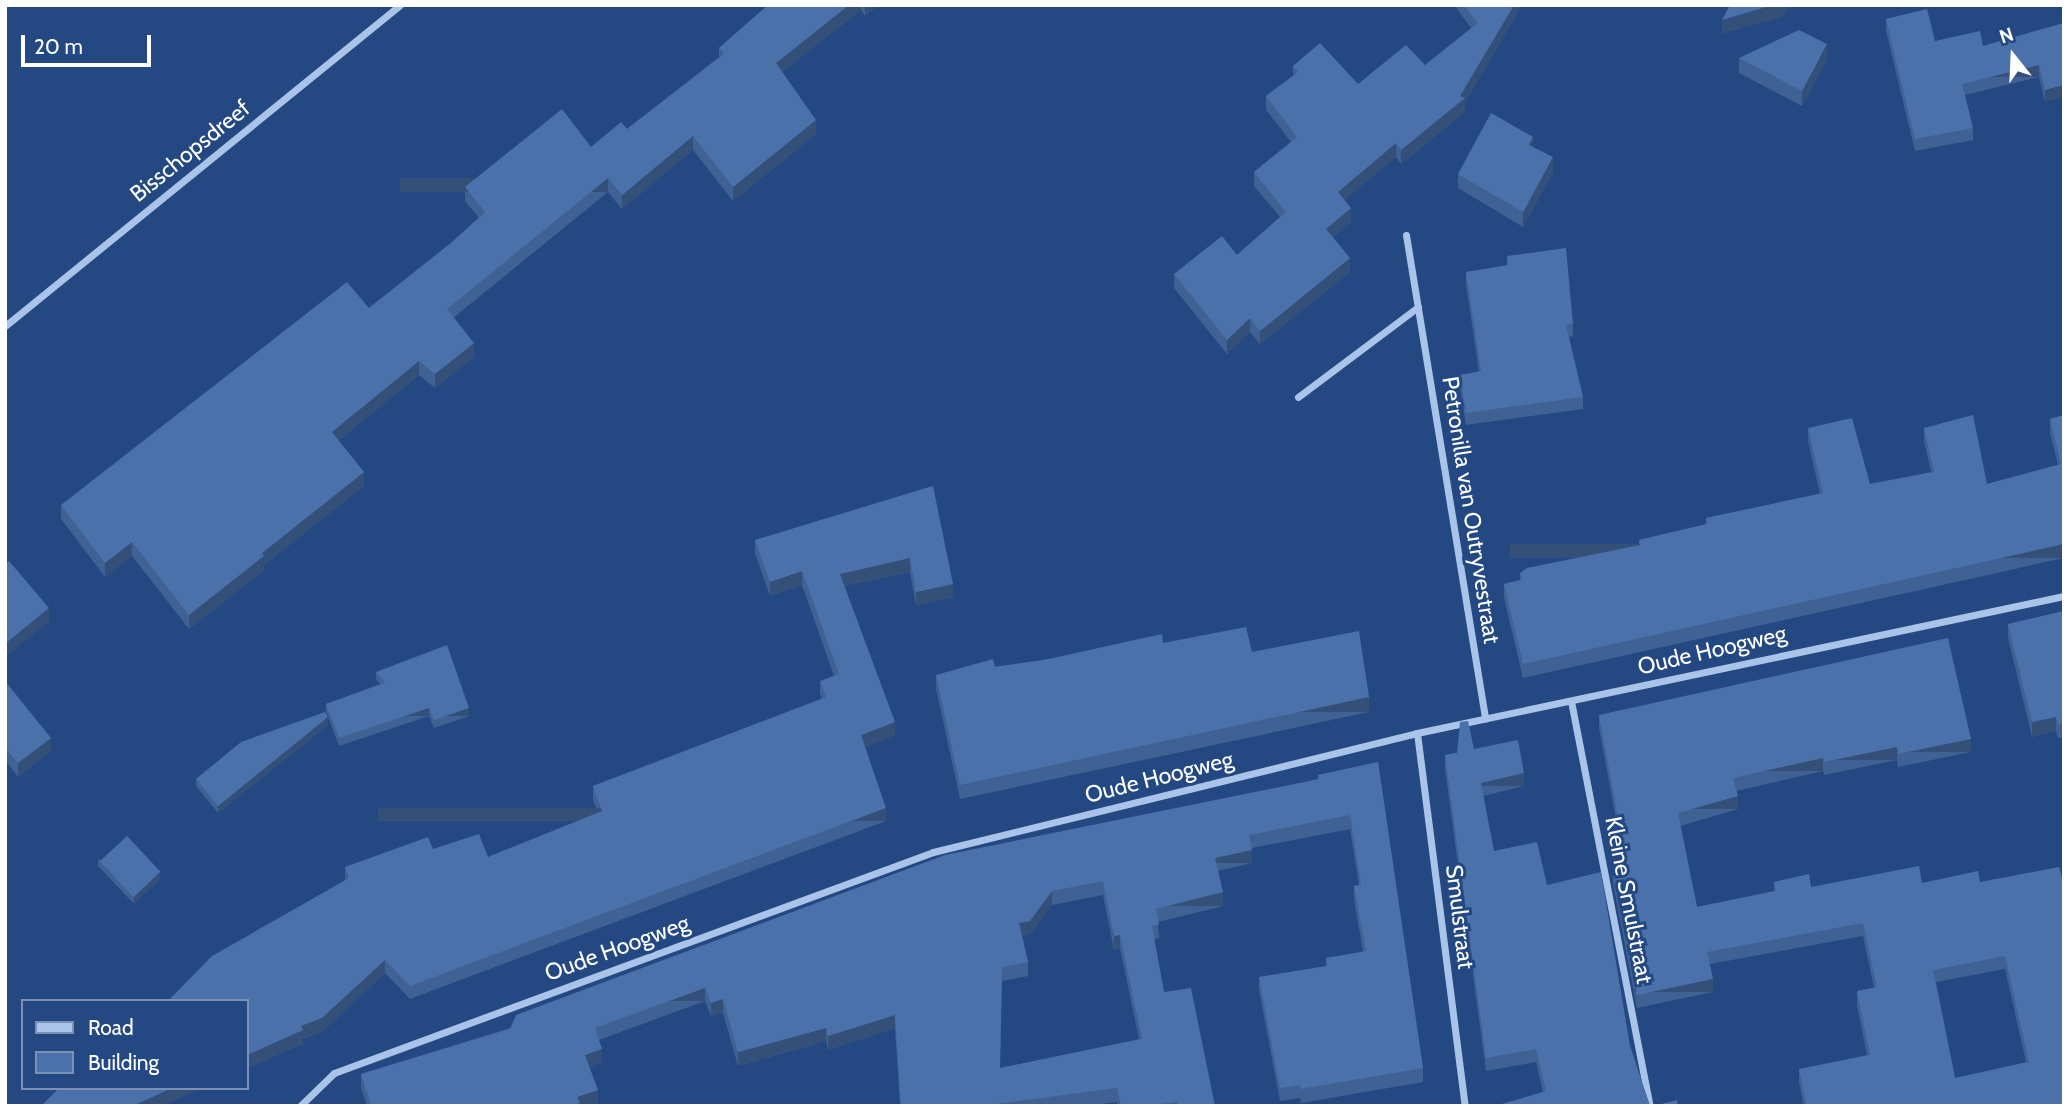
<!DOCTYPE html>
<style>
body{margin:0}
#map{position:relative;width:2069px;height:1111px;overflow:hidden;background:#234882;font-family:Cabin,sans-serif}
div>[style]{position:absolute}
.street>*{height:7px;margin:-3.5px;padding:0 3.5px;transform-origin:3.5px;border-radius:3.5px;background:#aac3e8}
.wall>*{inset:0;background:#406193}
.shaded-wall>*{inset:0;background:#344f78;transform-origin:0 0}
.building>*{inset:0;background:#4b71ab;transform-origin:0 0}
span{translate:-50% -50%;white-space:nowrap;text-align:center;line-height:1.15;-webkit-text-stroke:6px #234882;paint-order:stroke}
.street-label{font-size:23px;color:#fff}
.frame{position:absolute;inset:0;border:7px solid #fff;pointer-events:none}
.legend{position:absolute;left:21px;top:999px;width:228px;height:91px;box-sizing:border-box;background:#234882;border:2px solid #7b91b4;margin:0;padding:9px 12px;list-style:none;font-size:21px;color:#fff}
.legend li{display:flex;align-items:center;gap:14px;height:35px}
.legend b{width:35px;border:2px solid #7b91b4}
.north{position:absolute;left:1978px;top:21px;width:70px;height:70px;-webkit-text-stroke:5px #234882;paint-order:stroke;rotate:342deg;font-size:19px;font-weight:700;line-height:28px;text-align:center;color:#fff}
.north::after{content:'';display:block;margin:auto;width:24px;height:32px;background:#fff;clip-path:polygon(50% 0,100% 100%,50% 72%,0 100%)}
.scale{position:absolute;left:21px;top:35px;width:130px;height:32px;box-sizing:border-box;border:4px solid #fff;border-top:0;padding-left:9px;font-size:21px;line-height:24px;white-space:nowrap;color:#fff;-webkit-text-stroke:5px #234882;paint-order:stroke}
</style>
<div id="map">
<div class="street">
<i style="left:1406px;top:235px;width:490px;rotate:80.7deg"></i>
<i style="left:5px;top:326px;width:509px;rotate:-39.1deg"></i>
<i style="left:1298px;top:397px;width:150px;rotate:-36.9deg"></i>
<i style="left:1571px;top:701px;width:413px;rotate:79deg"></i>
<i style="left:1417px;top:733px;width:376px;rotate:82.7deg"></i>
<i style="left:300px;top:1106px;width:47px;rotate:-44.1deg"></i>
<i style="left:334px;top:1073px;width:638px;rotate:-20.25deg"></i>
<i style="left:933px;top:852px;width:498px;rotate:-13.8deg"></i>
<i style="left:1417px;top:733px;width:661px;rotate:-11.96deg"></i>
</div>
<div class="wall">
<i style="clip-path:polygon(768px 5px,878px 5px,865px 16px,861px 10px,782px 72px,816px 134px,733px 201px,693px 150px,622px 209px,608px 192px,453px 318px,474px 357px,435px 388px,419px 375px,338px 441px,364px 486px,264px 565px,264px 570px,189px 629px,132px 556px,105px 577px,61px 519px,61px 505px,369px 308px,451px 243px,479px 218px,465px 201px,465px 187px,591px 147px,627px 129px,719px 57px,719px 48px)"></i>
<i style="clip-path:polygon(1454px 5px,1522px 5px,1465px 102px,1465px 112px,1401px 164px,1396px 157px,1344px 200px,1351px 222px,1333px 237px,1350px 272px,1260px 344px,1250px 332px,1227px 354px,1174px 288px,1174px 274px,1237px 255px,1280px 217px,1254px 186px,1254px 172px,1291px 142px,1266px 110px,1266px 96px,1293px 76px,1293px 66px,1358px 84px,1425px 65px,1471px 28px)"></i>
<i style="clip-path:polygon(1886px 19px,1935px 41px,1983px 46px,2064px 23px,2045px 102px,2039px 77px,1965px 95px,1973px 128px,1973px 140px,1915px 151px,1886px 31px)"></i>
<i style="clip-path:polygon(1739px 58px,1827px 59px,1802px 106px,1739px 73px)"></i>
<i style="clip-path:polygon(1533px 147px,1553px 172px,1523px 227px,1458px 188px,1458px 174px)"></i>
<i style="clip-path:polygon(1507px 256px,1573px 324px,1573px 336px,1569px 337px,1583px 397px,1583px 409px,1466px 425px,1460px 387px,1460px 375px,1479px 372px,1466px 284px,1466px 272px,1507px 266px)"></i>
<i style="clip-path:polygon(2064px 415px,2064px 558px,1523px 678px,1504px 598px,1504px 584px,1520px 580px,1520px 573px,1639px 546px,1639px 540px,1706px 524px,1706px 518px,1820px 494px,1808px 441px,1808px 428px,1870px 484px,1931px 472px,1924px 441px,1924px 428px,1987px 484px,2058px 465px,2050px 433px,2050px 419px)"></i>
<i style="clip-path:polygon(933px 486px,953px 597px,916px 606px,910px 572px,844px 586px,895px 735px,865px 747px,886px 821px,410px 999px,385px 973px,322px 1032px,303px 1039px,303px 1044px,247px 1068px,247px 1001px,345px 880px,345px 867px,433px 849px,488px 857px,598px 813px,593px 800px,593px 786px,822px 699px,820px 694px,820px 681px,834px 676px,802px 585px,770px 596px,755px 553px,755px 540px)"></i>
<i style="clip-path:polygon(2064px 611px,2064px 737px,2058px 738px,2056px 731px,2032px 737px,2008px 638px,2008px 624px)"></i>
<i style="clip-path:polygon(1163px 643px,1252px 652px,1369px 712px,960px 799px,936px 689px,936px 675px)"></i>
<i style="clip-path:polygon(376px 672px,469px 716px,434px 728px,429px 716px,339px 746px,326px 711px,326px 704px,380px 684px,376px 679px)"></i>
<i style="clip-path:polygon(5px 681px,51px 751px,18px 777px,5px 760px)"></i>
<i style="clip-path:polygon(evenodd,1599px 715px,1971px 752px,1898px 767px,1897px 760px,1824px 775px,1823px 771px,1736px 791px,1738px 809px,1680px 826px,1697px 907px,1774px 891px,1774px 882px,1811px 887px,1922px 883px,1980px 882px,2064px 1106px,1803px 1103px,1799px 1082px,1799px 1069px,1867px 1055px,1857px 1005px,1857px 991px,1874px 988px,1863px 936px,1710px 964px,1713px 992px,1637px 1008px,1613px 883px,1613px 870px,1625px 867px,1599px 728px,1599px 715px,2005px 969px,2026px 1062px,1955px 1078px,1936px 982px,2005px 969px)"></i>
<i style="clip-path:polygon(328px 725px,218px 813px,196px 786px,196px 779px)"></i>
<i style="clip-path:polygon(1474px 749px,1524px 786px,1483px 796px,1494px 851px,1547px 885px,1630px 1046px,1650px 1106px,1543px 1092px,1536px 1062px,1486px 1071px,1445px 769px,1445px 755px)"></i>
<i style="clip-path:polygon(evenodd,1378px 762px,1423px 1068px,1423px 1082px,1301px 1103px,1300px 1098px,1280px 1101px,1259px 990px,1259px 977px,1326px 966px,1326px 958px,1363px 952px,1354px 899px,1354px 886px,1359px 885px,1350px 829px,1252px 848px,1252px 863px,1218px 871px,1223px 906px,1158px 922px,1159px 938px,1154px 939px,1164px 992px,1215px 1106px,1118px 1106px,1117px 1102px,1085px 1106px,900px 1106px,895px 1028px,828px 1050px,826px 1041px,738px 1066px,723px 1013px,711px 1016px,705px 1001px,599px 1040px,602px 1062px,589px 1067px,598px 1104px,591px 1106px,367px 1106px,361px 1088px,361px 1074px,1318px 779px,1318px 775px,1378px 762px,1103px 895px,1114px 950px,1120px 948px,1139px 1039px,1000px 1068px,1002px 981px,1028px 976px,1028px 962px,1022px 936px,1030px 934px,1052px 905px,1103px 895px)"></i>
<i style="clip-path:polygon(98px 859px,160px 879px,134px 904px,98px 866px)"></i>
</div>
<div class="shaded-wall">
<i style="clip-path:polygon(849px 5px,861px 5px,861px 10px,776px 77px,776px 63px)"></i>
<i style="clip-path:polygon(865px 5px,878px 5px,865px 16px)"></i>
<i style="clip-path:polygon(1514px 5px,1522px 5px,1465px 102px,1465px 112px,1401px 164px,1401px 150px,1460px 96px)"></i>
<i style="clip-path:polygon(1773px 5px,1789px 5px,1783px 17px,1722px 34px,1722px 20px)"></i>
<i style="clip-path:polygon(1827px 44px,1827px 59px,1802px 106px,1802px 91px)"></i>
<i style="left:2039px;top:65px;width:12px;height:79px;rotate:90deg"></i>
<i style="clip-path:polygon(2064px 85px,2064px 97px,2045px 102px,2045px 90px)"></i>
<i style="clip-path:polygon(816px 120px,816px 134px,733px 201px,733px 187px)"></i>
<i style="clip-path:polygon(693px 136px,693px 150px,622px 209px,622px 195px)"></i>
<i style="clip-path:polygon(1533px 137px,1533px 151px,1529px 145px)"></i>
<i style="clip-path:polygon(1396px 143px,1396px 157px,1338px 205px,1338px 192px)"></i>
<i style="clip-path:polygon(1553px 157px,1553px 172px,1523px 227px,1523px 212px)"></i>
<i style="left:608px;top:178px;width:14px;height:208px;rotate:90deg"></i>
<i style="clip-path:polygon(1351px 208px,1351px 222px,1326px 242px,1326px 229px)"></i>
<i style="clip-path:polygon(1350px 258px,1350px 272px,1260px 344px,1260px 331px)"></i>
<i style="clip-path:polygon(1250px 318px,1250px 332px,1227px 354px,1227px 340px)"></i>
<i style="clip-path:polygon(474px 343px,474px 357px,435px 388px,435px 374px)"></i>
<i style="clip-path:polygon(419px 361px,419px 375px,332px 446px,332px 432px)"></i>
<i style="clip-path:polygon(364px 472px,364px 486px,264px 565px,264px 570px,189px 629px,189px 615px,262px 553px)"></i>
<i style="clip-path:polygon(132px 542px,132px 556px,105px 577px,105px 563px)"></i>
<i style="left:2064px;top:544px;width:14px;height:554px;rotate:90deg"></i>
<i style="clip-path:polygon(910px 558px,910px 572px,840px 587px,840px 574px)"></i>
<i style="clip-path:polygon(802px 571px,802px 585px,770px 596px,770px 582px)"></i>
<i style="clip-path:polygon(953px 584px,953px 597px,916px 606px,916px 592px)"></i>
<i style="clip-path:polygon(49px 608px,49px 622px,5px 657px,5px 644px)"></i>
<i style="left:1369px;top:697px;width:15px;height:418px;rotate:90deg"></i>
<i style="left:429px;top:708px;width:8px;height:95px;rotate:90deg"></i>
<i style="left:469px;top:708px;width:8px;height:37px;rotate:90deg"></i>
<i style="clip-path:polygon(328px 717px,328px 725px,218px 813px,218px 806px)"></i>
<i style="clip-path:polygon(2056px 717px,2056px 731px,2032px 737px,2032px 722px)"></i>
<i style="clip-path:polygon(895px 722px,895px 735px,861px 749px,861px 735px)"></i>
<i style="clip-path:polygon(51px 738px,51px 751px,18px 777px,18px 763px)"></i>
<i style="left:1971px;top:739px;width:13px;height:75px;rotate:90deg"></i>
<i style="left:1897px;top:747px;width:13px;height:75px;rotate:90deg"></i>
<i style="left:1823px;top:758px;width:13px;height:92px;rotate:90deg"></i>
<i style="left:1524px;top:773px;width:13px;height:44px;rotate:90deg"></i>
<i style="left:1738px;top:796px;width:13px;height:62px;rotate:90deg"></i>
<i style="left:886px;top:808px;width:13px;height:508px;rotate:90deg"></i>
<i style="left:1252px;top:850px;width:13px;height:38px;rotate:90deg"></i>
<i style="clip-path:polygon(160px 872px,160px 879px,134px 904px,134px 897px)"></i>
<i style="clip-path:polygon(1052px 891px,1052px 905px,1030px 934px,1019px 937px,1019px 923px)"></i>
<i style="left:1223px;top:892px;width:14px;height:69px;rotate:90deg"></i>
<i style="clip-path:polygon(1120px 935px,1120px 948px,1114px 950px,1114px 936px)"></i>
<i style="clip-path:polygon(385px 960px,385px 973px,322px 1032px,303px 1039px,303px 1044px,247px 1068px,247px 1055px,301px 1026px)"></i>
<i style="left:1713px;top:979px;width:13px;height:78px;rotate:90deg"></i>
<i style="left:705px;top:988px;width:13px;height:117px;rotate:90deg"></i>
<i style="clip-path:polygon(723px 999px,723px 1013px,711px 1016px,711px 1003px)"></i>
<i style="clip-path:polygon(895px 1015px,895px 1028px,828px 1050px,828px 1036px)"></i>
<i style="clip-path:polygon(826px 1028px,826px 1041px,738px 1066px,738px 1052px)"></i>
<i style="clip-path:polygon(602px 1049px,602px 1062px,585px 1069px,585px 1055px)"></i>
<i style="clip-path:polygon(172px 1088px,202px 1088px,163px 1106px,135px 1106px,135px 1105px)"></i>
<i style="clip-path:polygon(598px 1090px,598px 1104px,591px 1106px,572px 1106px,577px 1097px)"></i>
</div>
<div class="building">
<i style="clip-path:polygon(768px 5px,849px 5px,776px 63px,816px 120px,733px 187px,693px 136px,622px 195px,608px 178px,447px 309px,474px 343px,435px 374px,419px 361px,332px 432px,364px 472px,262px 553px,264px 556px,189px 615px,132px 542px,105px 563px,61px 505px,347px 282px,369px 308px,451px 243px,485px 212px,465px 187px,562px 109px,591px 147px,621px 122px,627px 129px,724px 54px,719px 48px)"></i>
<i style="clip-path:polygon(1464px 5px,1514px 5px,1460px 96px,1465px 98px,1401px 150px,1396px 143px,1338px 192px,1351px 208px,1326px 229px,1350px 258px,1260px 331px,1250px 318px,1227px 340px,1174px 274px,1222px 236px,1237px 255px,1286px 212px,1254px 172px,1297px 137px,1266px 96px,1298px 72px,1293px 66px,1320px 43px,1358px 84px,1406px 45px,1425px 65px,1478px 23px)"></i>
<i style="clip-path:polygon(1730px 5px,1773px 5px,1722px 20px)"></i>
<i style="clip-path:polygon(1927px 9px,1935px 41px,1980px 31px,1983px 46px,2064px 23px,2064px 85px,2045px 90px,2039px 65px,1962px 84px,1973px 128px,1915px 139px,1886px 19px)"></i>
<i style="clip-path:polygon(1799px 30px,1827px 44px,1802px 91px,1739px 58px)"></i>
<i style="clip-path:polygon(1491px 113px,1533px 137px,1529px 145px,1553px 157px,1523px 212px,1458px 174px)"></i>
<i style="clip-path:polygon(1566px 248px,1573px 324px,1566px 325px,1583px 397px,1466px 413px,1460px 375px,1481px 371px,1466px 272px,1508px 265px,1507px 256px)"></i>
<i style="clip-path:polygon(1973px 415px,1987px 484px,2061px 464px,2050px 419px,2064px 415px,2064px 544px,1523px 664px,1504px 584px,1522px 580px,1520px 573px,1527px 568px,1640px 545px,1639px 540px,1707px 524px,1706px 518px,1823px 493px,1808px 428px,1852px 418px,1870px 484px,1934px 472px,1924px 428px)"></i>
<i style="clip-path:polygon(933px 486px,953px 584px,916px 592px,910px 558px,840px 574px,895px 722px,861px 735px,886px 808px,410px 986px,385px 960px,322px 1018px,301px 1026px,303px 1030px,247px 1055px,247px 1001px,168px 1001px,212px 956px,349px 878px,345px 867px,428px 837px,433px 849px,479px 834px,488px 857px,602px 811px,593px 786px,826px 697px,820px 681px,839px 674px,802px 571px,770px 582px,755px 540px)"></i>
<i style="clip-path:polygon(9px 561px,49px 608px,5px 644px,5px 564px)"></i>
<i style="clip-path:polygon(2064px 611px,2064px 723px,2058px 724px,2056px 717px,2032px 722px,2008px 624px)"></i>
<i style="clip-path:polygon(1246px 627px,1252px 652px,1359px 631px,1369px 697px,960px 785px,936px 675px,993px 659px,995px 667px,1044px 660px,1162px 634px,1163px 643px)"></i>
<i style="clip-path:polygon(evenodd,1948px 638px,1971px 739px,1898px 754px,1897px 747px,1824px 762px,1823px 758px,1733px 778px,1738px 796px,1678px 813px,1697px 907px,1776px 891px,1774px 882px,1809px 874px,1811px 887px,1919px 866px,1922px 883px,1978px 871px,1980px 882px,2059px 867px,2064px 884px,2064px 1106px,1792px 1106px,1806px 1103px,1799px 1069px,1870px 1055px,1857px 991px,1877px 987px,1863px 923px,1707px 952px,1713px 979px,1637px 995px,1613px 870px,1627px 866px,1599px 715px,1948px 638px,2005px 956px,2029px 1062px,1955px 1078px,1933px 970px,2005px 956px)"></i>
<i style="clip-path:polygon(447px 645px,469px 708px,434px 720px,429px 708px,339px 738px,326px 704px,385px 683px,376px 672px)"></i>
<i style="clip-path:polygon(5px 681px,51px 738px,18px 763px,5px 747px)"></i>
<i style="clip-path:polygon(325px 712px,328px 717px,218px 806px,196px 779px,241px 742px)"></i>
<i style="clip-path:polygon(1468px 721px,1474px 749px,1518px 740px,1524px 773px,1481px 783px,1494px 851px,1537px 842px,1547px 885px,1601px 872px,1630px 1046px,1650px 1106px,1495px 1106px,1546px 1091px,1536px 1049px,1486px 1058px,1445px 755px,1457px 753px,1460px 722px)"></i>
<i style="clip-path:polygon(evenodd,1378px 762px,1423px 1068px,1301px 1089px,1300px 1085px,1280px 1088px,1259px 977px,1327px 966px,1326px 958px,1366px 951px,1354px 886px,1361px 885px,1350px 815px,1249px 835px,1252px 850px,1215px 858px,1223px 892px,1156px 909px,1159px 924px,1152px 926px,1164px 992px,1191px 988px,1215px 1106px,1178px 1106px,1177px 1102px,1146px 1106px,1121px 1106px,1117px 1088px,979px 1106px,901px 1106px,895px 1015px,828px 1036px,826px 1028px,738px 1052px,723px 999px,711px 1003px,705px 988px,595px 1028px,602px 1049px,585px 1055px,598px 1090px,577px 1097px,580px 1103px,572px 1106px,367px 1106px,371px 1105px,361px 1074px,510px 1029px,516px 1015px,945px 855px,1319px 779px,1318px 775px,1378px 762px,1103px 881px,1114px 936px,1120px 935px,1142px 1039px,1000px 1068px,1002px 967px,1028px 962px,1019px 923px,1030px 921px,1052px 891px,1103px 881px)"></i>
<i style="left:127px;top:836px;width:49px;height:37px;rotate:47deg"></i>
<i style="clip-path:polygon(59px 1088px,172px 1088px,135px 1105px,136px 1106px,41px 1106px)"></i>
<i style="clip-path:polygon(1677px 1100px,1678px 1106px,1654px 1106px)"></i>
</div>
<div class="street-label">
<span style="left:190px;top:151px;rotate:-39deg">Bisschopsdreef</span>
<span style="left:1471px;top:510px;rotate:81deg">Petronilla van Outryvestraat</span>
<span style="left:1712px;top:650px;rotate:-13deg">Oude Hoogweg</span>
<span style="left:1159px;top:777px;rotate:-14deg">Oude Hoogweg</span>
<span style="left:1629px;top:900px;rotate:79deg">Kleine Smulstraat</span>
<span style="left:1460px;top:917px;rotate:83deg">Smulstraat</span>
<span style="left:617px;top:948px;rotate:-20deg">Oude Hoogweg</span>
</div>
<div class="frame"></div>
<ul class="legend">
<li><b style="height:9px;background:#aac3e8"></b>Road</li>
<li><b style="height:19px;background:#4b71ab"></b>Building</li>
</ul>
<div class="north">N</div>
<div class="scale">20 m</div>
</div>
